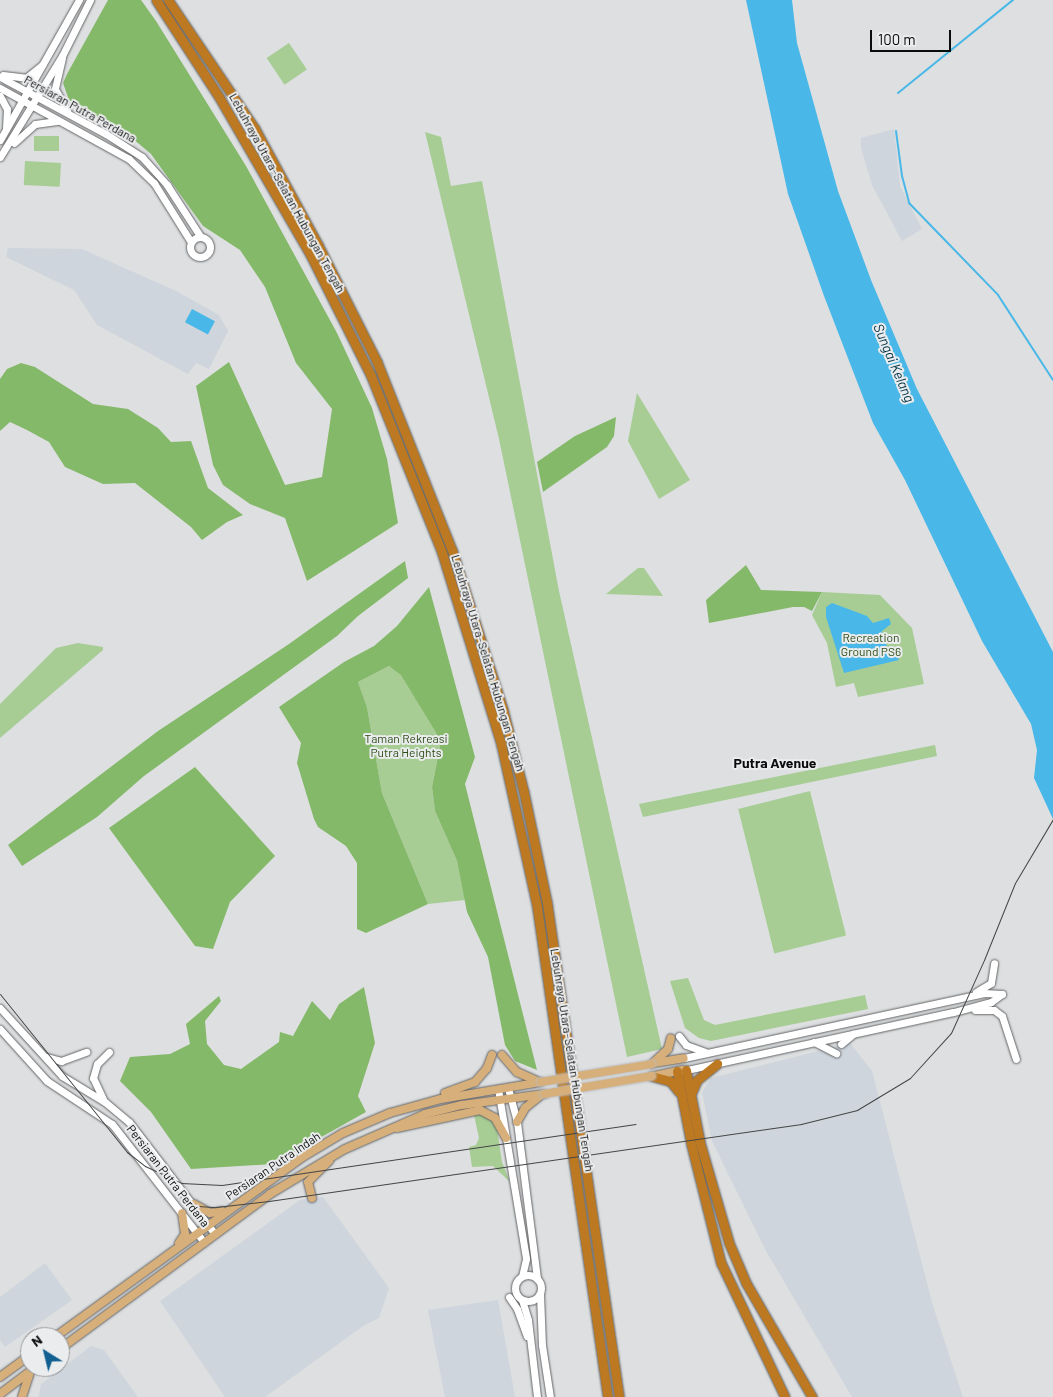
<!DOCTYPE html>
<meta charset="utf-8">
<style>
body{margin:0}
#map{position:relative;width:1053px;height:1397px;overflow:hidden;background:#dddfe0;font-family:Barlow,sans-serif}
div>[style]{position:absolute}
.built>*{inset:0;background:#ced5dc}
.green>*{inset:0;background:#a7cd95;transform-origin:0 0}
.forest>*{inset:0;background:#85b96a}
.water>*{inset:0;background:#49b8e8;transform-origin:0 0}
.stream>*{height:2px;margin:-1px;padding:0 1px;transform-origin:1px;border-radius:1px;background:#49b8e8}
.roads{filter:drop-shadow(0 0 1px #636466) drop-shadow(0 0 1px #636466)}
.secondary>*{height:7px;margin:-3.5px;padding:0 3.5px;transform-origin:3.5px;border-radius:3.5px;background:#fff}
.secondary>.ring{margin:-3.5px;padding:0;box-sizing:content-box;background:none;border:7px solid #fff;border-radius:50%}
.primary>*{height:8px;margin:-4px;padding:0 4px;transform-origin:4px;border-radius:4px;background:#d7af7a}
.highway>*{height:9px;margin:-4.5px;padding:0 4.5px;transform-origin:4.5px;border-radius:4.5px;background:#bc7921}
.tram>*{height:1px;margin:-0.5px;padding:0 0.5px;transform-origin:0.5px;border-radius:0.5px;background:#444646}
.bridges{filter:drop-shadow(0 0 1px #bbb) drop-shadow(0 0 1px #bbb)}
.primary-bridge>*{height:8px;margin:-4px;padding:0 4px;transform-origin:4px;border-radius:4px;background:#d7af7a}
span{translate:-50% -50%;white-space:nowrap;text-align:center;line-height:1.15;-webkit-text-stroke:4px #eaeced;paint-order:stroke}
.street-label{font-size:12px;color:#0b0c0c}
.park-label{font-size:12px;color:#2b4d16}
.water-label{font-size:14px;color:#003347;font-style:italic}
.neighbourhood-label{font-size:14px;color:#0b0c0c;font-weight:700}
.north{position:absolute;left:20px;top:1327px;width:50px;height:50px;box-sizing:border-box;background:#eaeced;border:1px solid #919293;border-radius:50%;rotate:324deg;font-size:14px;font-weight:700;line-height:20px;text-align:center;color:#0b0c0c}
.north::after{content:'';display:block;margin:auto;width:18px;height:22px;background:#125f92;clip-path:polygon(50% 0,100% 100%,50% 72%,0 100%)}
.scale{position:absolute;left:870px;top:30px;width:81px;height:22px;box-sizing:border-box;border:2px solid #0b0c0c;border-top:0;padding-left:6px;font-size:15px;line-height:18px;white-space:nowrap;color:#0b0c0c;-webkit-text-stroke:4px #eaeced;paint-order:stroke}
</style>
<div id="map">
<div class="built">
<i style="clip-path:polygon(894px 129px,900px 186px,922px 229px,902px 241px,872px 185px,861px 148px,861px 138px)"></i>
<i style="clip-path:polygon(8px 248px,82px 249px,176px 291px,219px 315px,228px 331px,209px 369px,196px 363px,188px 374px,97px 325px,74px 290px,6px 257px)"></i>
<i style="clip-path:polygon(850px 1043px,872px 1071px,933px 1306px,963px 1397px,852px 1397px,765px 1249px,712px 1141px,702px 1092px,711px 1078px)"></i>
<i style="clip-path:polygon(323px 1197px,389px 1288px,379px 1318px,363px 1326px,265px 1397px,225px 1397px,160px 1301px,300px 1200px)"></i>
<i style="clip-path:polygon(45px 1263px,72px 1300px,5px 1347px,0 1340px,0 1297px)"></i>
<i style="clip-path:polygon(498px 1300px,515px 1397px,445px 1397px,428px 1310px)"></i>
<i style="clip-path:polygon(91px 1346px,104px 1350px,138px 1397px,39px 1397px,41px 1384px)"></i>
</div>
<div class="green">
<i style="left:289px;top:43px;width:32px;height:27px;rotate:56deg"></i>
<i style="clip-path:polygon(425px 132px,441px 137px,451px 186px,482px 181px,559px 591px,662px 1049px,627px 1057px,499px 439px)"></i>
<i style="left:34px;top:136px;width:25px;height:15px"></i>
<i style="left:25px;top:161px;width:36px;height:24px;rotate:3deg"></i>
<i style="clip-path:polygon(637px 393px,690px 480px,659px 499px,628px 441px)"></i>
<i style="clip-path:polygon(638px 568px,644px 568px,663px 596px,606px 594px)"></i>
<i style="clip-path:polygon(822px 592px,880px 595px,912px 628px,924px 684px,858px 697px,854px 683px,836px 687px,827px 643px,812px 615px)"></i>
<i style="clip-path:polygon(78px 643px,103px 647px,103px 650px,0 738px,0 704px,56px 648px)"></i>
<i style="clip-path:polygon(389px 666px,401px 674px,441px 741px,432px 787px,435px 811px,457px 861px,465px 900px,428px 904px,382px 793px,367px 707px,358px 682px)"></i>
<i style="clip-path:polygon(935px 745px,937px 756px,643px 817px,639px 804px)"></i>
<i style="left:810px;top:791px;width:149px;height:74px;rotate:76deg"></i>
<i style="clip-path:polygon(688px 978px,704px 1020px,715px 1025px,865px 995px,868px 1009px,711px 1041px,699px 1038px,685px 1028px,670px 981px)"></i>
<i style="clip-path:polygon(481px 1114px,493px 1121px,497px 1128px,502px 1162px,510px 1182px,493px 1166px,472px 1167px,469px 1147px,476px 1145px,479px 1138px,474px 1115px)"></i>
</div>
<div class="forest">
<i style="clip-path:polygon(108px 0,141px 0,156px 21px,246px 166px,337px 333px,372px 408px,387px 459px,398px 523px,307px 581px,285px 518px,250px 504px,223px 485px,213px 465px,196px 386px,229px 362px,285px 485px,322px 477px,332px 409px,296px 363px,265px 287px,240px 250px,203px 226px,151px 154px,132px 138px,69px 100px,63px 83px,67px 74px)"></i>
<i style="clip-path:polygon(21px 363px,35px 367px,93px 404px,128px 409px,158px 428px,171px 442px,191px 441px,208px 488px,243px 515px,227px 522px,202px 540px,191px 527px,135px 483px,103px 484px,65px 467px,49px 442px,27px 430px,10px 422px,0 431px,0 379px,7px 369px)"></i>
<i style="clip-path:polygon(616px 417px,614px 436px,607px 447px,543px 492px,537px 462px,575px 436px)"></i>
<i style="clip-path:polygon(405px 561px,408px 578px,358px 616px,337px 636px,144px 776px,97px 817px,22px 866px,8px 845px,158px 731px,289px 644px)"></i>
<i style="clip-path:polygon(746px 565px,761px 590px,822px 592px,812px 611px,804px 607px,793px 607px,709px 623px,706px 600px)"></i>
<i style="clip-path:polygon(429px 587px,475px 757px,465px 784px,537px 1070px,515px 1061px,505px 1045px,488px 957px,467px 912px,457px 861px,435px 811px,432px 787px,441px 741px,401px 675px,389px 666px,358px 682px,367px 707px,382px 793px,428px 904px,366px 933px,357px 929px,357px 863px,346px 846px,318px 827px,314px 819px,297px 763px,301px 743px,279px 707px,344px 662px,374px 646px,397px 626px)"></i>
<i style="clip-path:polygon(195px 767px,275px 856px,230px 902px,213px 949px,195px 946px,109px 828px)"></i>
<i style="clip-path:polygon(364px 987px,375px 1043px,358px 1096px,366px 1112px,273px 1164px,191px 1169px,151px 1112px,120px 1081px,130px 1057px,170px 1054px,190px 1044px,186px 1024px,219px 996px,221px 1001px,205px 1021px,207px 1044px,224px 1065px,241px 1069px,279px 1042px,280px 1032px,293px 1036px,312px 1001px,330px 1020px,339px 1004px)"></i>
</div>
<div class="water">
<i style="clip-path:polygon(746px 0,792px 0,797px 43px,838px 191px,871px 280px,917px 389px,1053px 652px,1053px 819px,1034px 778px,1037px 750px,1031px 724px,982px 641px,905px 480px,873px 423px,824px 296px,788px 194px)"></i>
<i style="left:192px;top:309px;width:26px;height:15px;rotate:28deg"></i>
<i style="clip-path:polygon(832px 603px,867px 616px,873px 623px,889px 618px,891px 624px,882px 631px,883px 636px,890px 654px,897px 655px,899px 660px,844px 673px,826px 617px,826px 607px)"></i>
</div>
<div class="stream">
<i style="left:898px;top:93px;width:148px;rotate:-39deg"></i>
<i style="left:896px;top:131px;width:45px;rotate:82.4deg"></i>
<i style="left:902px;top:176px;width:28px;rotate:75deg"></i>
<i style="left:909px;top:203px;width:128px;rotate:45.9deg"></i>
<i style="left:998px;top:295px;width:101px;rotate:57.1deg"></i>
</div>
<div class="roads">
<div class="secondary">
<i style="left:62px;top:58px;width:32px;rotate:103deg"></i>
<i style="left:55px;top:89px;width:25px;rotate:61deg"></i>
<i style="left:3px;top:75px;width:23px;rotate:7deg"></i>
<i style="left:26px;top:78px;width:21px;rotate:-39deg"></i>
<i style="left:0;top:77px;width:120px;rotate:28.3deg"></i>
<i style="left:106px;top:134px;width:43px;rotate:32.6deg"></i>
<i style="left:142px;top:157px;width:38px;rotate:48deg"></i>
<i style="left:167px;top:185px;width:61px;rotate:57.1deg"></i>
<i style="left:0;top:88px;width:147px;rotate:28.8deg"></i>
<i style="left:129px;top:159px;width:35px;rotate:44deg"></i>
<i style="left:154px;top:183px;width:70px;rotate:57.9deg"></i>
<i style="left:0;top:96px;width:15px;rotate:62deg"></i>
<i style="left:7px;top:109px;width:20px;rotate:93deg"></i>
<i style="left:0;top:140px;width:161px;rotate:-60.6deg"></i>
<i style="left:14px;top:143px;width:28px;rotate:-42deg"></i>
<i style="left:35px;top:124px;width:22px;rotate:-8deg"></i>
<i style="left:0;top:157px;width:119px;rotate:-58.5deg"></i>
<i style="left:62px;top:56px;width:63px;rotate:-63.4deg"></i>
<i class="ring" style="left:190px;top:237px;width:13px;height:13px"></i>
<i style="left:976px;top:992px;width:17px;rotate:-31deg"></i>
<i style="left:991px;top:983px;width:20px;rotate:-81deg"></i>
<i style="left:0;top:1008px;width:92px;rotate:47.6deg"></i>
<i style="left:62px;top:1076px;width:50px;rotate:31.2deg"></i>
<i style="left:105px;top:1102px;width:31px;rotate:40deg"></i>
<i style="left:129px;top:1122px;width:141px;rotate:52.5deg"></i>
<i style="left:975px;top:1010px;width:19px"></i>
<i style="left:994px;top:1010px;width:10px;rotate:37deg"></i>
<i style="left:1002px;top:1016px;width:45px;rotate:72deg"></i>
<i style="left:0;top:1029px;width:70px;rotate:47.9deg"></i>
<i style="left:47px;top:1081px;width:78px;rotate:33.5deg"></i>
<i style="left:112px;top:1124px;width:150px;rotate:52.1deg"></i>
<i style="left:679px;top:1036px;width:11px;rotate:52deg"></i>
<i style="left:686px;top:1045px;width:20px;rotate:20deg"></i>
<i style="left:814px;top:1042px;width:25px;rotate:27deg"></i>
<i style="left:841px;top:1044px;width:16px;rotate:-40deg"></i>
<i style="left:47px;top:1057px;width:15px;rotate:16deg"></i>
<i style="left:61px;top:1061px;width:27px;rotate:-20deg"></i>
<i style="left:684px;top:1058px;width:307px;rotate:-12.2deg"></i>
<i style="left:984px;top:993px;width:18px;rotate:3deg"></i>
<i style="left:1002px;top:994px;width:14px;rotate:144deg"></i>
<i style="left:991px;top:1002px;width:39px;rotate:165deg"></i>
<i style="left:953px;top:1012px;width:273px;rotate:167.7deg"></i>
<i style="left:508px;top:1088px;width:35px;rotate:75deg"></i>
<i style="left:517px;top:1122px;width:158px;rotate:82.7deg"></i>
<i style="left:498px;top:1089px;width:172px;rotate:80.6deg"></i>
<i style="left:526px;top:1259px;width:17px;rotate:103deg"></i>
<i style="left:103px;top:1099px;width:23px;rotate:-115deg"></i>
<i style="left:93px;top:1078px;width:15px;rotate:-74deg"></i>
<i style="left:97px;top:1064px;width:17px;rotate:-45deg"></i>
<i class="ring" style="left:515px;top:1275px;width:19px;height:19px"></i>
<i style="left:540px;top:1294px;width:51px;rotate:87.8deg"></i>
<i style="left:542px;top:1345px;width:53px;rotate:81.3deg"></i>
<i style="left:509px;top:1297px;width:14px;rotate:56deg"></i>
<i style="left:517px;top:1309px;width:29px;rotate:70deg"></i>
<i style="left:522px;top:1300px;width:21px;rotate:73deg"></i>
<i style="left:528px;top:1320px;width:78px;rotate:83.3deg"></i>
</div>
<div class="primary">
<i style="left:502px;top:1055px;width:23px;rotate:49deg"></i>
<i style="left:517px;top:1072px;width:22px;rotate:24deg"></i>
<i style="left:654px;top:1063px;width:30px;rotate:-9deg"></i>
<i style="left:652px;top:1064px;width:22px;rotate:-43deg"></i>
<i style="left:668px;top:1049px;width:11px;rotate:-75deg"></i>
<i style="left:654px;top:1076px;width:29px;rotate:-12deg"></i>
<i style="left:445px;top:1093px;width:32px;rotate:-20deg"></i>
<i style="left:475px;top:1082px;width:18px;rotate:-49deg"></i>
<i style="left:487px;top:1068px;width:14px;rotate:-69deg"></i>
<i style="left:517px;top:1122px;width:16px;rotate:-60deg"></i>
<i style="left:525px;top:1108px;width:19px;rotate:-39deg"></i>
<i style="left:397px;top:1128px;width:85px;rotate:-12.2deg"></i>
<i style="left:480px;top:1110px;width:17px;rotate:28deg"></i>
<i style="left:495px;top:1118px;width:23px;rotate:61deg"></i>
<i style="left:312px;top:1198px;width:16px;rotate:-104deg"></i>
<i style="left:308px;top:1182px;width:30px;rotate:-45deg"></i>
<i style="left:194px;top:1204px;width:18px;rotate:29deg"></i>
<i style="left:210px;top:1213px;width:12px;rotate:-9deg"></i>
<i style="left:179px;top:1243px;width:11px;rotate:-56deg"></i>
<i style="left:185px;top:1234px;width:21px;rotate:-98deg"></i>
<i style="left:55px;top:1337px;width:304px;rotate:-36deg"></i>
<i style="left:301px;top:1158px;width:49px;rotate:-30.8deg"></i>
<i style="left:343px;top:1133px;width:51px;rotate:-23.1deg"></i>
<i style="left:390px;top:1113px;width:53px;rotate:-15.4deg"></i>
<i style="left:441px;top:1099px;width:101px;rotate:-9.6deg"></i>
<i style="left:60px;top:1349px;width:261px;rotate:-36.4deg"></i>
<i style="left:270px;top:1194px;width:87px;rotate:-31deg"></i>
<i style="left:345px;top:1149px;width:87px;rotate:-23.6deg"></i>
<i style="left:425px;top:1114px;width:38px;rotate:-14deg"></i>
<i style="left:462px;top:1105px;width:83px;rotate:-7.6deg"></i>
<i style="left:0;top:1377px;width:37px;rotate:-36deg"></i>
<i style="left:0;top:1394px;width:45px;rotate:-36.9deg"></i>
<i style="left:22px;top:1397px;width:25px;rotate:-72deg"></i>
</div>
<div class="highway">
<i style="left:156px;top:0;width:116px;rotate:57deg"></i>
<i style="left:219px;top:97px;width:184px;rotate:59.9deg"></i>
<i style="left:311px;top:256px;width:134px;rotate:63.4deg"></i>
<i style="left:371px;top:376px;width:191px;rotate:68.1deg"></i>
<i style="left:442px;top:553px;width:200px;rotate:72.8deg"></i>
<i style="left:501px;top:744px;width:167px;rotate:77.5deg"></i>
<i style="left:537px;top:907px;width:495px;rotate:81.8deg"></i>
<i style="left:168px;top:0;width:156px;rotate:56deg"></i>
<i style="left:255px;top:129px;width:132px;rotate:61.5deg"></i>
<i style="left:318px;top:245px;width:131px;rotate:63.2deg"></i>
<i style="left:377px;top:362px;width:202px;rotate:68.3deg"></i>
<i style="left:452px;top:550px;width:168px;rotate:72.3deg"></i>
<i style="left:503px;top:710px;width:86px;rotate:75.8deg"></i>
<i style="left:524px;top:793px;width:112px;rotate:78.2deg"></i>
<i style="left:547px;top:903px;width:499px;rotate:81.7deg"></i>
<i style="left:686px;top:1070px;width:74px;rotate:79.1deg"></i>
<i style="left:700px;top:1143px;width:104px;rotate:73.8deg"></i>
<i style="left:729px;top:1243px;width:43px;rotate:67deg"></i>
<i style="left:746px;top:1283px;width:132px;rotate:59.9deg"></i>
<i style="left:677px;top:1071px;width:74px;rotate:79.1deg"></i>
<i style="left:691px;top:1144px;width:123px;rotate:75.9deg"></i>
<i style="left:721px;top:1263px;width:148px;rotate:64.5deg"></i>
<i style="left:651px;top:1076px;width:20px;rotate:15deg"></i>
<i style="left:670px;top:1081px;width:14px;rotate:51deg"></i>
<i style="left:691px;top:1094px;width:15px;rotate:-67deg"></i>
<i style="left:697px;top:1080px;width:26px;rotate:-39deg"></i>
</div>
</div>
<div class="tram">
<i style="left:0;top:994px;width:203px;rotate:51.2deg"></i>
<i style="left:127px;top:1152px;width:23px;rotate:38deg"></i>
<i style="left:145px;top:1166px;width:40px;rotate:25deg"></i>
<i style="left:181px;top:1183px;width:41px;rotate:2.8deg"></i>
<i style="left:222px;top:1185px;width:418px;rotate:-8.4deg"></i>
<i style="left:184px;top:1205px;width:32px;rotate:4deg"></i>
<i style="left:216px;top:1207px;width:53px;rotate:-6.5deg"></i>
<i style="left:269px;top:1201px;width:538px;rotate:-8.24deg"></i>
<i style="left:801px;top:1124px;width:58px;rotate:-14deg"></i>
<i style="left:857px;top:1110px;width:62px;rotate:-31.1deg"></i>
<i style="left:910px;top:1078px;width:61px;rotate:-47.7deg"></i>
<i style="left:951px;top:1033px;width:80px;rotate:-65.7deg"></i>
<i style="left:984px;top:960px;width:83px;rotate:-68.1deg"></i>
<i style="left:1015px;top:883px;width:74px;rotate:-59.3deg"></i>
</div>
<div class="bridges">
<div class="primary-bridge">
<i style="left:541px;top:1082px;width:112px;rotate:-9.2deg"></i>
<i style="left:544px;top:1094px;width:109px;rotate:-9.5deg"></i>
</div>
</div>
<div class="street-label">
<span style="left:80px;top:109px;rotate:29deg">Persiaran Putra Perdana</span>
<span style="left:287px;top:193px;rotate:61deg">Lebuhraya Utara–Selatan Hubungan Tengah</span>
<span style="left:488px;top:663px;rotate:73deg">Lebuhraya Utara–Selatan Hubungan Tengah</span>
<span style="left:572px;top:1060px;rotate:81deg">Lebuhraya Utara–Selatan Hubungan Tengah</span>
<span style="left:273px;top:1166px;rotate:-34deg">Persiaran Putra Indah</span>
<span style="left:168px;top:1176px;rotate:52deg">Persiaran Putra Perdana</span>
</div>
<div class="park-label">
<span style="left:871px;top:645px">Recreation<br>Ground PS6</span>
<span style="left:406px;top:746px">Taman Rekreasi<br>Putra Heights</span>
</div>
<div class="water-label">
<span style="left:894px;top:363px;rotate:67deg">Sungai Kelang</span>
</div>
<div class="neighbourhood-label">
<span style="left:775px;top:763px">Putra Avenue</span>
</div>
<div class="north">N</div>
<div class="scale">100 m</div>
</div>
